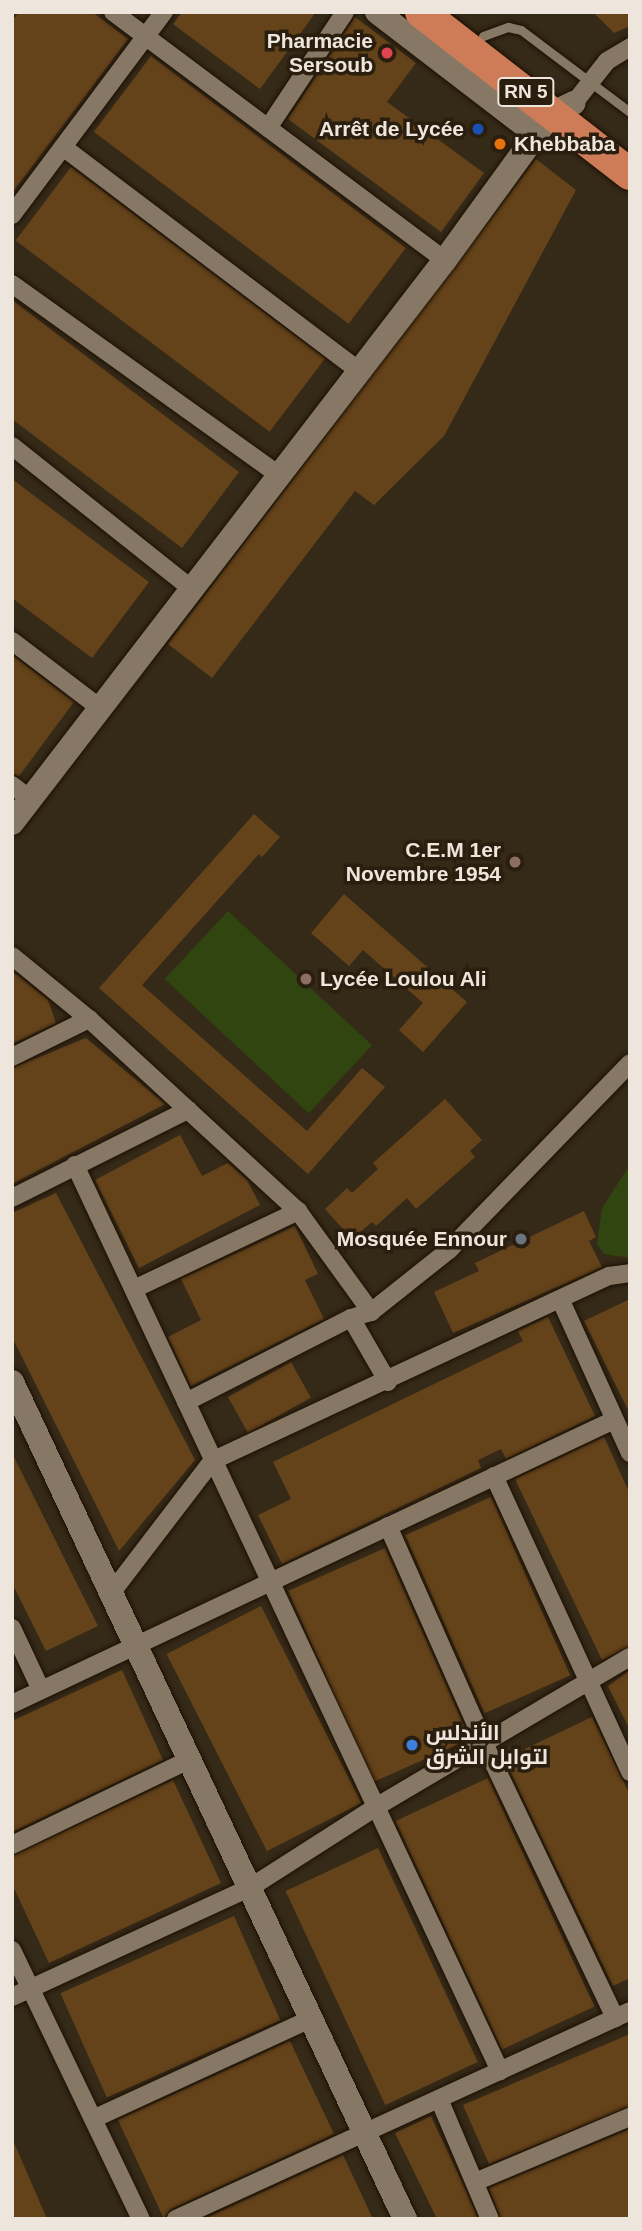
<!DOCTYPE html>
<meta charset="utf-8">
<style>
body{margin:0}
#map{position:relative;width:642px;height:2231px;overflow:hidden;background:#352918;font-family:Arial,Cairo,sans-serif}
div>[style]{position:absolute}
.green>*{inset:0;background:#30450f;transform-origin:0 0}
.building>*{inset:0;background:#65431a;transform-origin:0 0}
.roads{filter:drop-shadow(0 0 2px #1c1103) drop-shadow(0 0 2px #1c1103)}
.lane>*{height:9px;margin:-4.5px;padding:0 4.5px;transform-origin:4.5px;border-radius:4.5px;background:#877866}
.street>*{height:18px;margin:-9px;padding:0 9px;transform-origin:9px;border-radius:9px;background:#877866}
.secondary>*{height:24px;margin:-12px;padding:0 12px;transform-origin:12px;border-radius:12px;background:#877866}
.highway>*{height:32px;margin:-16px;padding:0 16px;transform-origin:16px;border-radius:16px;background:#cd7c57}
.dots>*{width:19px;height:19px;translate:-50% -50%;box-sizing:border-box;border:4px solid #2a1f0f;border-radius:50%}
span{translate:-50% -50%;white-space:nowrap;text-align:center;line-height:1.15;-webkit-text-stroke:7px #2a1f0f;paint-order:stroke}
.shield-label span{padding:2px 5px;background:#2a1f0f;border:2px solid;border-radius:5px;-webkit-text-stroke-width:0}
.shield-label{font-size:19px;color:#eee6dc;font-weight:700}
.poi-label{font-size:21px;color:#eee6dc;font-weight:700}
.right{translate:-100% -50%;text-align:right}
.left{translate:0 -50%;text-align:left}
.frame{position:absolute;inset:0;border:14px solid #eee6dc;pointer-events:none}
</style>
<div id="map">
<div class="green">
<i style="left:228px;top:911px;width:197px;height:93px;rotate:43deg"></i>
<i style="clip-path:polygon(627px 1169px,630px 1170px,630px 1258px,604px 1254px,597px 1244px,602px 1208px)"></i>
</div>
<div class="building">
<i style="clip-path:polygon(19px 12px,92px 12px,128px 39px,12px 193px,12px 21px)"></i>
<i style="clip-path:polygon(182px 12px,316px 12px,260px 89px,173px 24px)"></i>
<i style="clip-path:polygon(593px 12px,630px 12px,630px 26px,614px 33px)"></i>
<i style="clip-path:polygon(355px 17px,416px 63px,387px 102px,484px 173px,441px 232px,288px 119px)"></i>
<i style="left:151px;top:56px;width:319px;height:95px;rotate:37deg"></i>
<i style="clip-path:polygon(536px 159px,576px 190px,444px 436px,374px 505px,355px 491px,212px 678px,168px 644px)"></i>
<i style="left:71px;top:167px;width:318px;height:92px;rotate:37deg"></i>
<i style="clip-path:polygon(12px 300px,239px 472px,182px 548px,12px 419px)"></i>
<i style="clip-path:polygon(12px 479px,149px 582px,92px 658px,12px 598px)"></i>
<i style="clip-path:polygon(12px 655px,74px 702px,19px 776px,12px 774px)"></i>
<i style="clip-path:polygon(254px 814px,280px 837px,262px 857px,259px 854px,142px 985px,307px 1131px,362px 1068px,385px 1087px,308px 1174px,99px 988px)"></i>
<i style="clip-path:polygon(344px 894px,467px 1002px,423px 1052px,399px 1030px,423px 1003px,363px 950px,349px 966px,311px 933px)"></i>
<i style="clip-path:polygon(12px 971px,48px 1000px,56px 1023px,12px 1044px)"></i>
<i style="clip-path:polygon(86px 1038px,165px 1104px,12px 1184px,12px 1068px)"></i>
<i style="clip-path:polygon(445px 1099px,482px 1140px,470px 1151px,475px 1157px,416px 1209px,407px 1198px,376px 1226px,372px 1222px,352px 1239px,325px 1209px,347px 1188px,352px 1193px,378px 1169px,373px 1163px)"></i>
<i style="clip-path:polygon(180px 1135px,202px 1176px,228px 1163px,247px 1180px,260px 1205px,139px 1268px,95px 1180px)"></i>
<i style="clip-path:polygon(56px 1193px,195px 1460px,119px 1551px,12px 1337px,12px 1213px)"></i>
<i style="clip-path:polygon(584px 1211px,596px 1237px,589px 1241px,602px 1267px,453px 1333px,434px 1292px,479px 1271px,475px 1263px)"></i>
<i style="clip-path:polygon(295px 1226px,318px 1274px,305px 1280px,324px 1319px,191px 1386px,168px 1337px,201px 1320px,181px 1279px)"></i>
<i style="clip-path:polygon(630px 1299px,630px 1414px,584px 1321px)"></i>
<i style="clip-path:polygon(548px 1317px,595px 1416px,506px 1459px,501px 1449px,478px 1460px,481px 1468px,282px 1564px,258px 1515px,291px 1499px,273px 1462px,523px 1341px,518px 1331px)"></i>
<i style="left:291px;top:1362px;width:41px;height:72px;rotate:61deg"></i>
<i style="clip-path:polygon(604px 1437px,630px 1494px,630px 1646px,602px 1660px,515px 1479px)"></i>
<i style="clip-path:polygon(12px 1453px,98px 1626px,46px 1651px,12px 1583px)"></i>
<i style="left:491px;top:1497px;width:195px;height:94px;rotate:66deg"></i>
<i style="left:385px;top:1548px;width:209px;height:106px;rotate:66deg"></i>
<i style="left:261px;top:1606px;width:221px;height:106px;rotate:63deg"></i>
<i style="clip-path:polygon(122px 1670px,163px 1760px,12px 1832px,12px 1721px)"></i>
<i style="clip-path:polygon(630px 1670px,630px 1730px,608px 1686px)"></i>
<i style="clip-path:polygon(592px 1717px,630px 1795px,630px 1978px,613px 1986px,504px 1759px)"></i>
<i style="left:488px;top:1778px;width:252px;height:102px;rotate:65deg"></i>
<i style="clip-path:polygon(173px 1780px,221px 1883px,49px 1963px,12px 1884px,12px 1856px)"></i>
<i style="left:378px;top:1848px;width:236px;height:102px;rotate:65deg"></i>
<i style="left:234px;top:1916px;width:114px;height:190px;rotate:66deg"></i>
<i style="clip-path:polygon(630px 2034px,630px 2106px,489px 2164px,463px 2105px)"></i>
<i style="clip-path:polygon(290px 2041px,334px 2134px,171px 2209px,164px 2219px,118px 2120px)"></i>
<i style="clip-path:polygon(431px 2116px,466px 2191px,478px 2219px,437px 2219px,395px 2133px)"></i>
<i style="clip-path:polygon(630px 2129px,630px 2219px,501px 2219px,489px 2188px)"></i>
<i style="clip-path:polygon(12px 2138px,47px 2219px,16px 2219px,12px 2211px)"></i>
<i style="clip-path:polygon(343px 2155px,373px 2219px,204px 2219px)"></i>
</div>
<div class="roads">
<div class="lane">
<i style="left:483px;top:36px;width:27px;rotate:-20deg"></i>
<i style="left:508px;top:27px;width:13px;rotate:13deg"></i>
<i style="left:521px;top:30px;width:136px;rotate:37deg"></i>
</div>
<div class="street">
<i style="left:113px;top:12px;width:414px;rotate:36.8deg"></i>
<i style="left:574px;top:103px;width:53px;rotate:-51.8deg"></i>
<i style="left:607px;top:61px;width:27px;rotate:-31deg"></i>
<i style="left:268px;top:128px;width:139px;rotate:-56.4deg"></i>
<i style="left:63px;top:147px;width:371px;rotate:37.1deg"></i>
<i style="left:12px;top:215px;width:254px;rotate:-53.2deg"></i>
<i style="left:12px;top:284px;width:328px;rotate:35.6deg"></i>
<i style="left:12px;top:446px;width:230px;rotate:38.5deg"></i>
<i style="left:12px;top:641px;width:111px;rotate:37.3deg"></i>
<i style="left:12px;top:785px;width:23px;rotate:38deg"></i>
<i style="left:12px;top:956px;width:99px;rotate:39.3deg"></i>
<i style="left:89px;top:1019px;width:284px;rotate:42.6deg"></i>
<i style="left:298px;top:1211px;width:125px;rotate:54.1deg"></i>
<i style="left:12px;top:1057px;width:86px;rotate:-26.3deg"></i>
<i style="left:75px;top:1165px;width:1001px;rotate:64.87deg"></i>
<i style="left:12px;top:1198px;width:197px;rotate:-26.6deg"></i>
<i style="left:134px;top:1289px;width:182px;rotate:-25.4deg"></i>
<i style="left:561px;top:1301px;width:167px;rotate:65.6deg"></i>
<i style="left:388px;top:1382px;width:74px;rotate:-120deg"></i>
<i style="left:351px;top:1318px;width:21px;rotate:-17deg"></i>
<i style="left:371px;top:1312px;width:100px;rotate:-38.5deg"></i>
<i style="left:449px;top:1250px;width:260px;rotate:-45.9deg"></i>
<i style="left:186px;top:1402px;width:185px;rotate:-27deg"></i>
<i style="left:494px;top:1476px;width:326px;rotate:65.3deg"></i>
<i style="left:388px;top:1526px;width:237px;rotate:66.1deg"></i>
<i style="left:484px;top:1743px;width:305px;rotate:64.5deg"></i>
<i style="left:112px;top:1592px;width:165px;rotate:-52.6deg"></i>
<i style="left:212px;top:1461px;width:438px;rotate:-25deg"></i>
<i style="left:609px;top:1276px;width:21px;rotate:-8deg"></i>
<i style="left:12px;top:1628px;width:68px;rotate:64.9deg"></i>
<i style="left:12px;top:1704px;width:666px;rotate:-25.26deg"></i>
<i style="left:12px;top:1845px;width:199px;rotate:-25.7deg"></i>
<i style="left:12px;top:1950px;width:298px;rotate:64.4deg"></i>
<i style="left:12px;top:1997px;width:263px;rotate:-24.7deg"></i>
<i style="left:251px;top:1887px;width:148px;rotate:-32.6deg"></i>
<i style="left:376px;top:1807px;width:295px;rotate:-30.6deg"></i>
<i style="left:439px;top:2099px;width:130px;rotate:67deg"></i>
<i style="left:93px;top:2119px;width:242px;rotate:-24.7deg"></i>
<i style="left:475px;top:2182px;width:168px;rotate:-22.8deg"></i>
<i style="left:176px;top:2219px;width:499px;rotate:-24.6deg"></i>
</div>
<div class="secondary">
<i style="left:377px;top:12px;width:200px;rotate:37.5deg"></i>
<i style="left:12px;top:823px;width:710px;rotate:-52.44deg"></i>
<i style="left:445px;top:260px;width:180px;rotate:-54deg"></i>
<i style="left:551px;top:114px;width:25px;rotate:-26deg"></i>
<i style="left:12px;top:1382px;width:925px;rotate:64.85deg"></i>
</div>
<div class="highway">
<i style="left:421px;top:12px;width:264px;rotate:37.8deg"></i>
</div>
</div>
<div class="dots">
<i style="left:387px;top:53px;background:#e0444e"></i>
<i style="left:478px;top:129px;background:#1a4fb4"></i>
<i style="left:500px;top:144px;background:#e8710a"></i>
<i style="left:515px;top:862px;background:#8d6e63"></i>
<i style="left:306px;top:979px;background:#8d6e63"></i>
<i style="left:521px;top:1239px;background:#6b7280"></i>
<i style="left:412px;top:1745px;background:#3f7fe0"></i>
</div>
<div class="shield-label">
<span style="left:526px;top:92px">RN 5</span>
</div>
<div class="poi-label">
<span class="right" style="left:373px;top:53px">Pharmacie<br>Sersoub</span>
<span class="right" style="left:464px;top:129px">Arrêt de Lycée</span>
<span class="left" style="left:514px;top:144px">Khebbaba</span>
<span class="right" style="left:501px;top:862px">C.E.M 1er<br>Novembre 1954</span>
<span class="left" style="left:320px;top:979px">Lycée Loulou Ali</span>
<span class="right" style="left:507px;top:1239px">Mosquée Ennour</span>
<span class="left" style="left:426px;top:1745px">الأندلس<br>لتوابل الشرق</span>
</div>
<div class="frame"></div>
</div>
